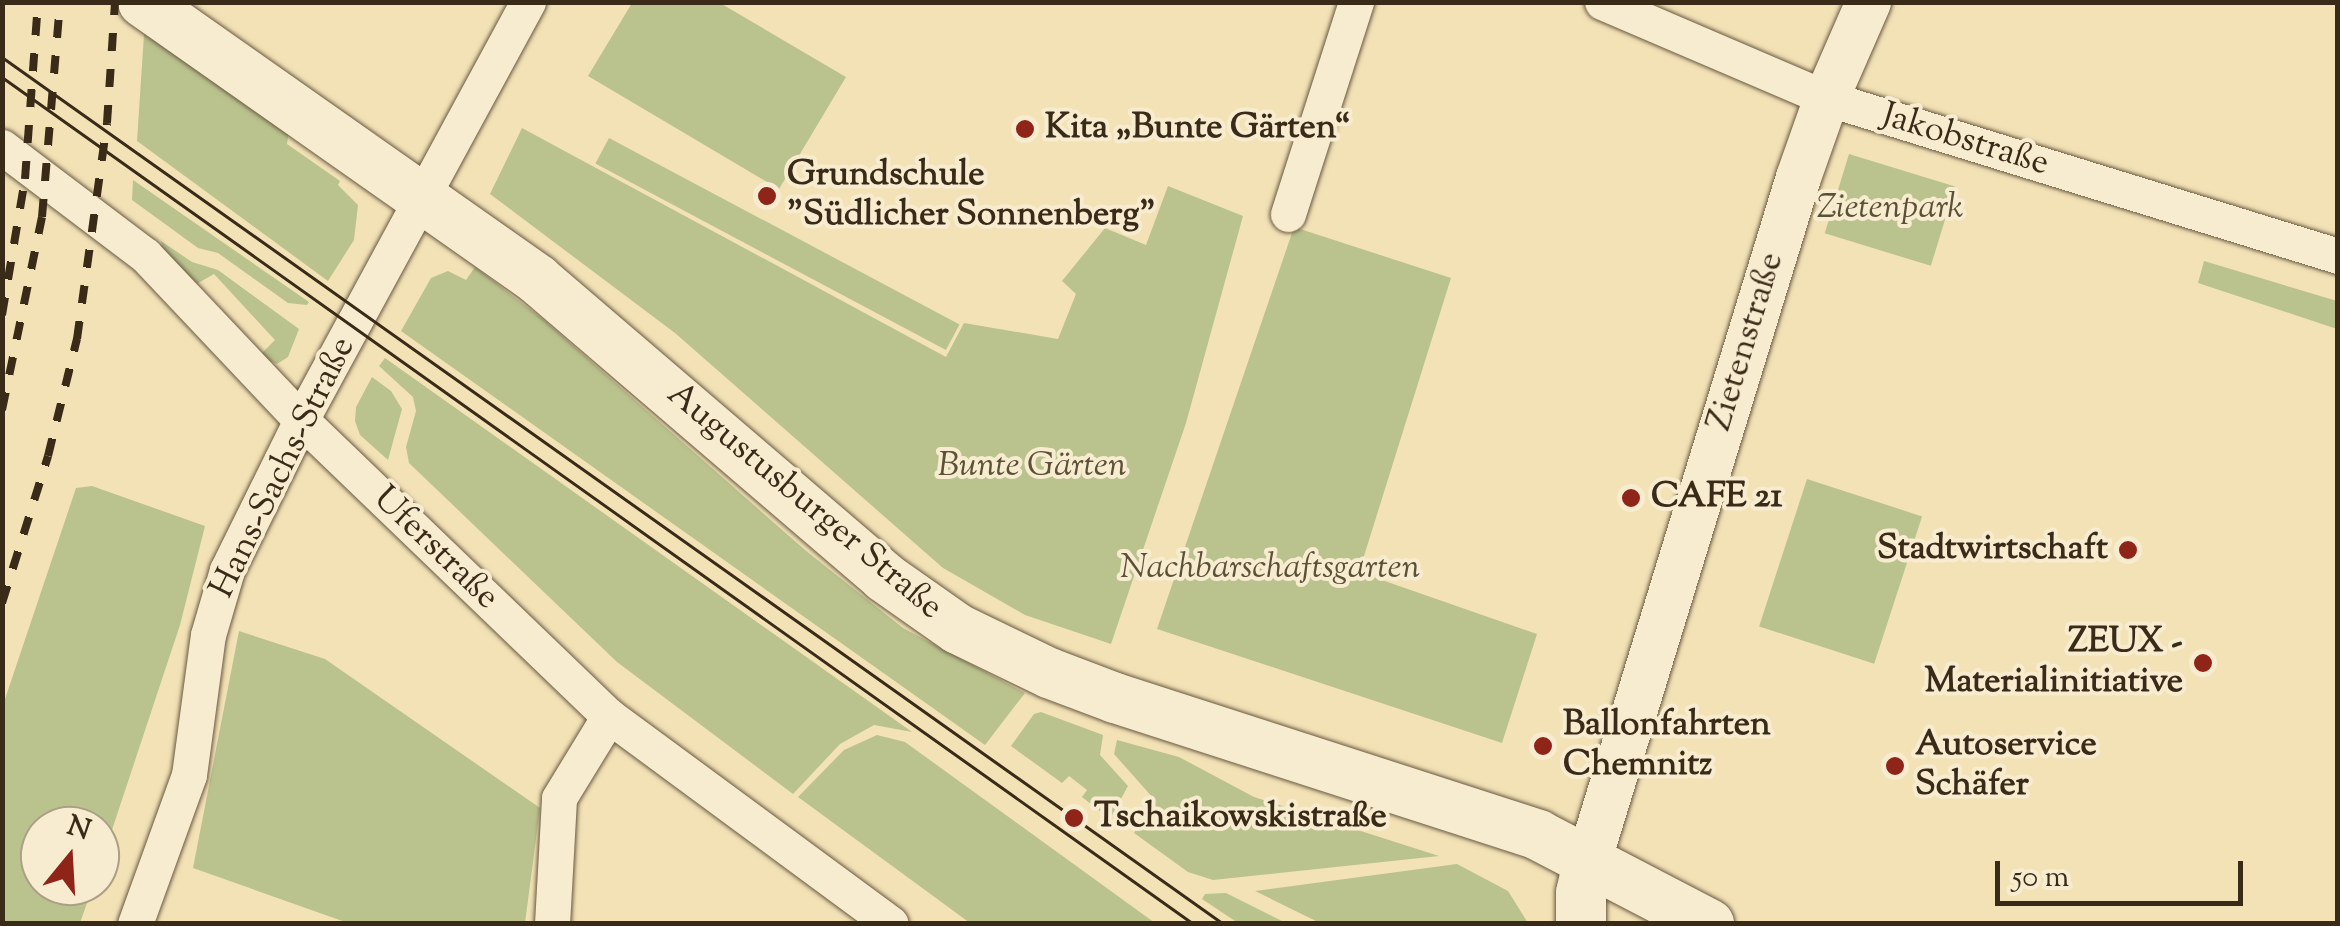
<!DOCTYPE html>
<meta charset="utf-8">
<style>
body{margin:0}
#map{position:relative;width:2340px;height:926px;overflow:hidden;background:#f3e2b6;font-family:"Sorts Mill Goudy",serif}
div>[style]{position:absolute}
.green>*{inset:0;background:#bac38e;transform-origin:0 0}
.roads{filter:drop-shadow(0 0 2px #685940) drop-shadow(0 0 2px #685940)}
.minor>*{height:35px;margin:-17.5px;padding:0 17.5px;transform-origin:17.5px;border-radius:17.5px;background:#f7ecd0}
.tertiary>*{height:45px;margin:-22.5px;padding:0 22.5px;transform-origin:22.5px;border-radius:22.5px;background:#f7ecd0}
.secondary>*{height:50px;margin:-25px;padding:0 25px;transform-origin:25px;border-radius:25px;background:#f7ecd0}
.tram>*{height:2.5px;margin:-1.25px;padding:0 1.25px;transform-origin:1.25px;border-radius:1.25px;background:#3a2b18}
.rail>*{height:8px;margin-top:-4px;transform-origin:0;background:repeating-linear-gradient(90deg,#3a2b18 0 18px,transparent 0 36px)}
.dots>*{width:28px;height:28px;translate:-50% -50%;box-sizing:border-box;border:5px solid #f7ecd0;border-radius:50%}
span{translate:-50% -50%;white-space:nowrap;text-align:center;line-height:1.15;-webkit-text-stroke:8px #f7ecd0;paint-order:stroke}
.poi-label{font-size:35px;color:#3a2b18;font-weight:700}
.left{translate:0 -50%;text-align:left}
.right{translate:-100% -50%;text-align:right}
.street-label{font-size:35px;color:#3a2b18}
.park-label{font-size:35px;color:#5a5136;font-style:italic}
.frame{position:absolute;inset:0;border:5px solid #3a2b18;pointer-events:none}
.north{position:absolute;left:20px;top:806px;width:100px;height:100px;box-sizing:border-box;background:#f7ecd0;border:2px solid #ab9f86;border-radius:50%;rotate:18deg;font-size:28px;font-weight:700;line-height:40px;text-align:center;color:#3a2b18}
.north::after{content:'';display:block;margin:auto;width:35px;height:45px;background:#8f2418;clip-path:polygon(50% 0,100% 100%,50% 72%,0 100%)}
.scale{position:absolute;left:1995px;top:861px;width:248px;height:45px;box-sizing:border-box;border:5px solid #3a2b18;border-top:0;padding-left:12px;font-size:30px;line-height:35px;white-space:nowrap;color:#3a2b18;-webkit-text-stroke:8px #f7ecd0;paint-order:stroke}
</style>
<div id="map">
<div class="green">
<i style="clip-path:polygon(720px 3px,846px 77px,779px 189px,588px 76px,632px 3px)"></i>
<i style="clip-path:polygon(145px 19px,289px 130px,287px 144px,340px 181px,338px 185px,358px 205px,354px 240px,328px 281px,137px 141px)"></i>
<i style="clip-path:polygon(522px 128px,946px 357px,964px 323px,1058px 339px,1076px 294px,1062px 281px,1105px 228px,1146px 245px,1168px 186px,1243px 216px,1186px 423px,1111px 644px,1025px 615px,943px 568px,675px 333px,490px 194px)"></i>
<i style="left:609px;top:138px;width:397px;height:29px;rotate:28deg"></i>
<i style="left:1849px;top:154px;width:111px;height:83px;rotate:17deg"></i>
<i style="clip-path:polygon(133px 180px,309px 302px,307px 305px,288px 303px,218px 253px,198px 248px,132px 200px)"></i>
<i style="clip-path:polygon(1294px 227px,1451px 278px,1359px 572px,1537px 634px,1502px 743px,1157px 629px)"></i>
<i style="clip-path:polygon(161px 241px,192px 262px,218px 270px,299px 329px,288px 357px,277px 364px,259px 356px,275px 340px,214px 274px,193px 286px,163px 252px)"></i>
<i style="clip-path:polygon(2204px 261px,2337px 301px,2337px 329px,2198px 283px)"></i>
<i style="clip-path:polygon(475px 267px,545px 321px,805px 550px,903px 628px,1025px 693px,985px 745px,401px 331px,431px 278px,448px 271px,466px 280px)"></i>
<i style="clip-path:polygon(385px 358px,912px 732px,874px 725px,840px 744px,793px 794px,617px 662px,409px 463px,406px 447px,416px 411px,413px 397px,379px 366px)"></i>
<i style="clip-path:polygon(372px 377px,391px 391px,402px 409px,388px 460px,360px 435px,355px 421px,356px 407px)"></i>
<i style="left:1807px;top:479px;width:121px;height:155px;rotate:18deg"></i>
<i style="clip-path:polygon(92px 486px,205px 526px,180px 625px,100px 866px,100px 826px,40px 826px,40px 886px,93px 886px,80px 923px,3px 923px,3px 705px,76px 488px)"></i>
<i style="clip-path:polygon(239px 631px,325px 659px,540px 808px,525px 923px,348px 923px,193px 868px)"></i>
<i style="clip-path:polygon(1041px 712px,1103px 735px,1100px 755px,1128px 786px,1110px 819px,1082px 797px,1087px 790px,1069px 776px,1062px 783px,1011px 746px,1034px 714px)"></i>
<i style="clip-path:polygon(877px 735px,905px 742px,1155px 923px,970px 923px,798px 797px,844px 750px)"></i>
<i style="clip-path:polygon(1117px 740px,1179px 757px,1254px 797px,1439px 856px,1213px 880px,1188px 872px,1134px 833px,1154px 799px,1114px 754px)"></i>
<i style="clip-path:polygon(1457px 864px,1508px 891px,1528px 923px,1320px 923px,1255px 891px)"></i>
<i style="clip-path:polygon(1226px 893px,1286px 923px,1238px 923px,1202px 899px,1205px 894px)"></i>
</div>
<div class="roads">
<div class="minor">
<i style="left:1602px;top:2px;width:244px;rotate:23.2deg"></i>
<i style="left:1826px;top:98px;width:536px;rotate:17.15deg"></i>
<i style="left:2px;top:147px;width:179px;rotate:37.1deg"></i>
<i style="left:145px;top:255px;width:227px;rotate:46.6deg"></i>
<i style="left:301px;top:420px;width:427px;rotate:43.9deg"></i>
<i style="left:609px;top:716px;width:350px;rotate:36.4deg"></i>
<i style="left:1288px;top:214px;width:223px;rotate:-72.2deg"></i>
<i style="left:135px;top:924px;width:158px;rotate:-70.1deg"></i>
<i style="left:189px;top:775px;width:141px;rotate:-82.3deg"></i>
<i style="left:208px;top:635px;width:68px;rotate:-73.7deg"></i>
<i style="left:227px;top:570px;width:167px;rotate:-63.7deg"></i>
<i style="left:301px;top:420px;width:476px;rotate:-61.5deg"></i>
<i style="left:552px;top:924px;width:126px;rotate:-86.8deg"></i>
<i style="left:559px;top:798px;width:96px;rotate:-58.6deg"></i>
</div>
<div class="tertiary">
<i style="left:1589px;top:858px;width:712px;rotate:-72.94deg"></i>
<i style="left:1798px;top:177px;width:84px;rotate:-70.5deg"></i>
<i style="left:1826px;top:98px;width:105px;rotate:-66.4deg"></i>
</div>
<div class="secondary">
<i style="left:143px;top:2px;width:483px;rotate:35.1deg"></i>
<i style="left:538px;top:280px;width:456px;rotate:40.6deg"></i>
<i style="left:884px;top:577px;width:90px;rotate:35.1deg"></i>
<i style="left:958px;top:629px;width:101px;rotate:25.8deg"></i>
<i style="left:1049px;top:673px;width:71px;rotate:20.7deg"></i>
<i style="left:1115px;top:698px;width:445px;rotate:17.9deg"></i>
<i style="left:1538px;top:835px;width:193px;rotate:27.5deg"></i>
<i style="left:1581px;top:924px;width:31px;rotate:-90deg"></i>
<i style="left:1581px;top:893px;width:36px;rotate:-77deg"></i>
</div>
</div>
<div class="tram">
<i style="left:2px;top:57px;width:1498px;rotate:35.36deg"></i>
<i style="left:2px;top:77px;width:1462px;rotate:35.4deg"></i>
</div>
<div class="rail">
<i style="left:2px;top:315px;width:138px;rotate:-80.4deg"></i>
<i style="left:25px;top:179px;width:177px;rotate:-85.8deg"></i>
<i style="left:2px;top:410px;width:197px;rotate:-78.3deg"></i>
<i style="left:42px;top:217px;width:216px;rotate:-85.2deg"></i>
<i style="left:2px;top:603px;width:154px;rotate:-72.6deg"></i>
<i style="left:48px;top:456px;width:121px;rotate:-76.1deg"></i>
<i style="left:77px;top:339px;width:218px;rotate:-82.1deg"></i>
<i style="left:107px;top:123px;width:121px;rotate:-86.2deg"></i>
</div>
<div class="dots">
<i style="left:1025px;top:129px;background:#8f2418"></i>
<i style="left:767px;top:196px;background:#8f2418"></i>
<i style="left:1631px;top:498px;background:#8f2418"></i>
<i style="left:2128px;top:550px;background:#8f2418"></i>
<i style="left:2203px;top:663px;background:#8f2418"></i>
<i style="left:1543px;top:746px;background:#8f2418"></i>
<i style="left:1895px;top:766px;background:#8f2418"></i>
<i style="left:1074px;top:818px;background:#8f2418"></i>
</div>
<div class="poi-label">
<span class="left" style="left:1045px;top:129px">Kita „Bunte Gärten“</span>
<span class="left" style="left:787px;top:196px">Grundschule<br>"Südlicher Sonnenberg"</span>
<span class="left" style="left:1651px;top:498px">CAFE 21</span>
<span class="right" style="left:2108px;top:550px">Stadtwirtschaft</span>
<span class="right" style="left:2183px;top:663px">ZEUX -<br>Materialinitiative</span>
<span class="left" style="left:1563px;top:746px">Ballonfahrten<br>Chemnitz</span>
<span class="left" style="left:1915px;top:766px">Autoservice<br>Schäfer</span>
<span class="left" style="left:1094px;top:818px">Tschaikowskistraße</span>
</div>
<div class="street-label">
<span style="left:1965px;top:141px;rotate:17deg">Jakobstraße</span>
<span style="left:1747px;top:342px;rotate:-73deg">Zietenstraße</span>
<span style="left:284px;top:468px;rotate:-64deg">Hans-Sachs-Straße</span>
<span style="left:804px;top:502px;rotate:40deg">Augustusburger Straße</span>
<span style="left:435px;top:549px;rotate:44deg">Uferstraße</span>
</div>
<div class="park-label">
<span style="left:1890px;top:209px">Zietenpark</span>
<span style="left:1032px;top:467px">Bunte Gärten</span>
<span style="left:1270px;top:569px">Nachbarschaftsgarten</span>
</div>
<div class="frame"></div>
<div class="north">N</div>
<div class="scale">50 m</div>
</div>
